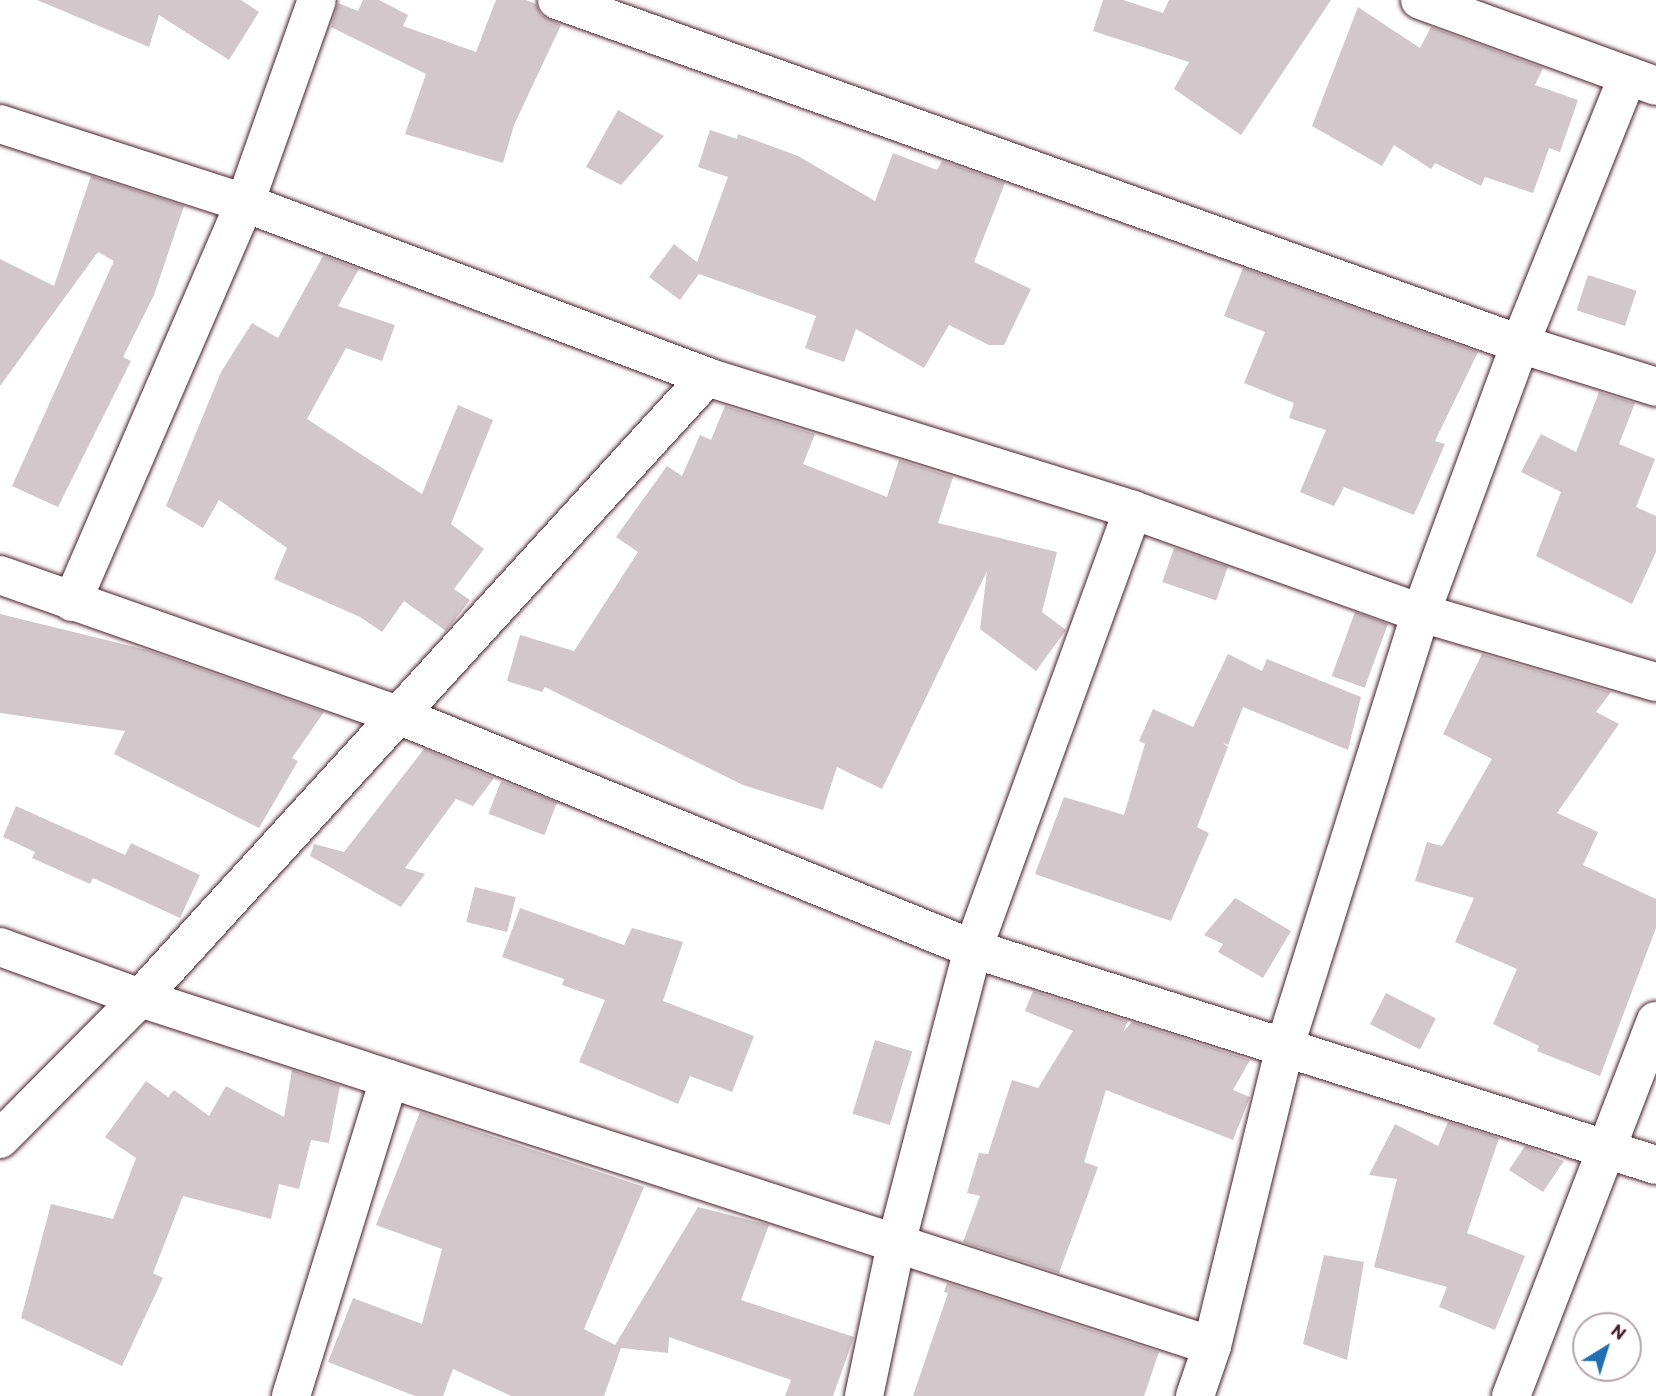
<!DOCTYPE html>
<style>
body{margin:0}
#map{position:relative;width:1656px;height:1396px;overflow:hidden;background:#fff;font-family:Itim,sans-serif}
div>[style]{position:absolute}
.building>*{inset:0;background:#d2c7cb;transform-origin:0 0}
.roads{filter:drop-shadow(0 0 2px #4a1f2b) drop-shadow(0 0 2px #4a1f2b)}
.minor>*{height:38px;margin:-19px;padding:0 19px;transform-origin:19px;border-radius:19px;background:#fff}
span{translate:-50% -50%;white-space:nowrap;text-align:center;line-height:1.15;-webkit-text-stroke:7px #fff;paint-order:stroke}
.north{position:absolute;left:1572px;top:1312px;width:70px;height:70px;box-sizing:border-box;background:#fff;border:2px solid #b7a5aa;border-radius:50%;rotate:38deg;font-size:19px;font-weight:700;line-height:28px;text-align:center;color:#4a1f2b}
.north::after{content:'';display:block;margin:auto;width:24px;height:32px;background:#1f6fb2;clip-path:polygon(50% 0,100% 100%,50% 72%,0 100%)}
</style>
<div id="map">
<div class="building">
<i style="clip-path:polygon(37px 0,241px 0,259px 12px,229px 60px,159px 15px,149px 47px)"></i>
<i style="clip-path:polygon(363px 0,379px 0,408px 15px,403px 26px,476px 52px,496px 0,526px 0,536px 4px,541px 15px,561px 25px,514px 125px,503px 163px,405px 134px,426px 74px,331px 27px,338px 3px,358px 11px)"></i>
<i style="clip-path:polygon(1103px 0,1123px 0,1163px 13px,1169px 0,1331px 0,1241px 135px,1174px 89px,1189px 62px,1093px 31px)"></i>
<i style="clip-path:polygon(1358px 7px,1420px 48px,1431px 27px,1543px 68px,1535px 85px,1578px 100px,1560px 152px,1549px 148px,1533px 193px,1485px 177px,1481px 186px,1435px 163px,1431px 169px,1394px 145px,1382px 166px,1312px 126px)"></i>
<i style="clip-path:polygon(618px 110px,664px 136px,621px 185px,586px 167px)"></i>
<i style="clip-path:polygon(710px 130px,737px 139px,738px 134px,798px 156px,875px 201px,893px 153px,937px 170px,942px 161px,1005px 183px,974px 262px,1031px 289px,1004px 345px,989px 345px,949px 325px,924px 368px,856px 329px,844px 362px,805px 348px,816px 316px,699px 274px,680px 300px,649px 277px,674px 244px,697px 262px,728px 177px,698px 167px)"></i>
<i style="clip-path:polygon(91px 176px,184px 206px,154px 295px,123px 357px,131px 361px,58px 507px,12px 486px,114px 261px,98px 252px,0 386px,0 259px,54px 286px)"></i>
<i style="clip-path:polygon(323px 256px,359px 269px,338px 306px,395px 325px,382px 361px,346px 348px,307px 419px,422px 494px,458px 405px,493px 420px,451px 524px,484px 549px,454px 589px,470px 600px,446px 631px,404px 601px,382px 632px,360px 617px,274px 579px,287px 548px,219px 500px,203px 528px,166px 506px,221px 372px,252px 323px,278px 338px)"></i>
<i style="clip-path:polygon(1243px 268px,1478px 352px,1435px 441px,1445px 444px,1414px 515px,1344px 487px,1334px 506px,1300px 492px,1326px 430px,1289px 418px,1294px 403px,1244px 383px,1265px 332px,1224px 316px)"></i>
<i style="left:1588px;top:275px;width:51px;height:37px;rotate:18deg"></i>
<i style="clip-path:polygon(1599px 392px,1635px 403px,1619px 444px,1655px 459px,1636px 507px,1656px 516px,1656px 552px,1632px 604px,1536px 556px,1561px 492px,1521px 472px,1541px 434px,1576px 452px)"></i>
<i style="clip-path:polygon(725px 406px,815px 434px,803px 464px,887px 497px,899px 460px,953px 477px,938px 523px,1057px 552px,1042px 612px,1066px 630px,1036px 671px,980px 629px,987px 571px,882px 789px,837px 767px,823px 810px,743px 785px,545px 687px,542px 692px,507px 681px,520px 635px,574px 651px,638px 552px,616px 537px,667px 466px,682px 476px,700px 435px,711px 440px)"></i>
<i style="left:1174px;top:548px;width:57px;height:36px;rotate:19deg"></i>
<i style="left:1355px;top:612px;width:35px;height:68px;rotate:20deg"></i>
<i style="clip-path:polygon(0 614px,147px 650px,324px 712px,292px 758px,298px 761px,259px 828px,114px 754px,125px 731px,0 713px)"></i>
<i style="clip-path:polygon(1228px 654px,1262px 671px,1267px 659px,1361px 697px,1348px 750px,1243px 707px,1228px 745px,1223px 743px,1228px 747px,1197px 827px,1209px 833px,1171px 921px,1035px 874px,1064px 797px,1124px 815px,1145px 744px,1139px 741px,1153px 709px,1193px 727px)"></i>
<i style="clip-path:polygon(1482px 654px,1611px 692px,1596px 712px,1619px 724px,1557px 813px,1598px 832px,1583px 865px,1656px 899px,1656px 928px,1600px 1076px,1537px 1051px,1539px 1046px,1493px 1024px,1517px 969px,1455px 942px,1474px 898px,1415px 881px,1427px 842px,1442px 846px,1492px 759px,1443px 734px)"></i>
<i style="clip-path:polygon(424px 749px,494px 778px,473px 806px,456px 799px,405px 868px,425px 874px,401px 907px,310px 856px,314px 844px,344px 852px)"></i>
<i style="left:501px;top:781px;width:60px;height:35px;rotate:21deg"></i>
<i style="clip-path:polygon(16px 806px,125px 855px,131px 843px,200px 875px,180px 918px,93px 878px,90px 884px,32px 858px,35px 852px,3px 837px)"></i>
<i style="left:475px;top:887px;width:42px;height:36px;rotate:14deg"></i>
<i style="clip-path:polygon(1235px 898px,1291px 931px,1263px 978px,1218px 952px,1223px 944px,1204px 935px)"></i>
<i style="clip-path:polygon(520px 908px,624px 945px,632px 928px,683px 942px,663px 1001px,754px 1036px,732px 1092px,690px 1076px,678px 1104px,579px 1062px,605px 1000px,562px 985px,564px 979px,502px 957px)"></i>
<i style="clip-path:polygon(1033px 991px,1128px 1021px,1123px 1032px,1132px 1022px,1250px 1060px,1233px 1090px,1250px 1097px,1233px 1140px,1106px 1090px,1084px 1162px,1098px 1167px,1059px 1273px,963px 1242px,980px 1196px,967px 1193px,979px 1153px,988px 1154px,1012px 1080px,1038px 1088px,1073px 1031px,1025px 1011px)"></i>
<i style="left:1386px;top:993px;width:56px;height:35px;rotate:27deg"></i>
<i style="left:875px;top:1040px;width:39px;height:77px;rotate:17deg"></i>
<i style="clip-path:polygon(292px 1070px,340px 1086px,329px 1143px,311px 1140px,299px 1189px,279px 1184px,271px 1219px,183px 1196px,153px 1273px,163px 1278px,122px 1366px,21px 1318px,51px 1204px,113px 1219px,136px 1158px,105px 1137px,146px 1081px,168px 1097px,174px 1090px,209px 1116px,226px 1086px,284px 1117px)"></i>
<i style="clip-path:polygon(420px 1112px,644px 1187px,584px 1329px,615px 1345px,698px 1207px,769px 1225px,741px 1300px,854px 1337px,833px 1396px,785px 1396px,791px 1380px,669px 1337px,668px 1353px,621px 1348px,604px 1396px,511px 1396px,453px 1369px,443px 1396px,415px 1396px,328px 1362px,353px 1298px,422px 1324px,442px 1249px,376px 1225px)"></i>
<i style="clip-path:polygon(1448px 1122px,1499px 1138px,1467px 1233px,1525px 1256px,1495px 1330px,1439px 1307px,1447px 1287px,1374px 1267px,1397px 1179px,1369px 1175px,1395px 1124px,1438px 1146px)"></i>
<i style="clip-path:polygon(1525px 1146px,1564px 1161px,1543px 1192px,1509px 1170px)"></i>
<i style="clip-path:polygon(1324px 1255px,1364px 1262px,1347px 1360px,1303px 1344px)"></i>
<i style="clip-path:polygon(947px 1283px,1159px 1352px,1144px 1396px,913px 1396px,948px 1293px,944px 1292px)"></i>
</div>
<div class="roads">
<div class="minor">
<i style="left:557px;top:0;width:1023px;rotate:19.66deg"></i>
<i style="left:1520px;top:344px;width:143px;rotate:17.5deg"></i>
<i style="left:1420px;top:0;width:251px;rotate:20deg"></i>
<i style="left:0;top:124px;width:257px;rotate:17.9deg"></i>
<i style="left:245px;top:203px;width:494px;rotate:20.6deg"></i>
<i style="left:707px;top:377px;width:446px;rotate:17.3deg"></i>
<i style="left:1133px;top:510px;width:306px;rotate:19.7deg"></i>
<i style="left:1421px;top:613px;width:245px;rotate:16.4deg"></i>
<i style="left:0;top:575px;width:422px;rotate:19.4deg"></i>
<i style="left:398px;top:715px;width:621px;rotate:22.14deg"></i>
<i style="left:973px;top:949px;width:716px;rotate:17.55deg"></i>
<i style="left:72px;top:602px;width:435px;rotate:-66.6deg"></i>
<i style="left:245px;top:203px;width:215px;rotate:-70.5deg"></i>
<i style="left:0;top:947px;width:149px;rotate:20deg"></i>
<i style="left:140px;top:998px;width:1127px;rotate:17.98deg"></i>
<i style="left:0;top:1139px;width:199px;rotate:-45.2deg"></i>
<i style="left:140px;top:998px;width:841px;rotate:-47.6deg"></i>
<i style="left:291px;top:1396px;width:332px;rotate:-72.8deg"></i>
<i style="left:864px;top:1396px;width:155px;rotate:-78.1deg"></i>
<i style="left:896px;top:1244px;width:305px;rotate:-75.4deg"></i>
<i style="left:973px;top:949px;width:467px;rotate:-70deg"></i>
<i style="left:1195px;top:1396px;width:53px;rotate:-71.2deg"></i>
<i style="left:1212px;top:1346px;width:309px;rotate:-76.3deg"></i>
<i style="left:1285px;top:1046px;width:454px;rotate:-72.6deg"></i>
<i style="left:1421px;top:613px;width:287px;rotate:-69.8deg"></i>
<i style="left:1520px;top:344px;width:289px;rotate:-68.1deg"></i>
<i style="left:1511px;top:1396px;width:402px;rotate:-68.9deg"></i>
</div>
</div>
<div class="north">N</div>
</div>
